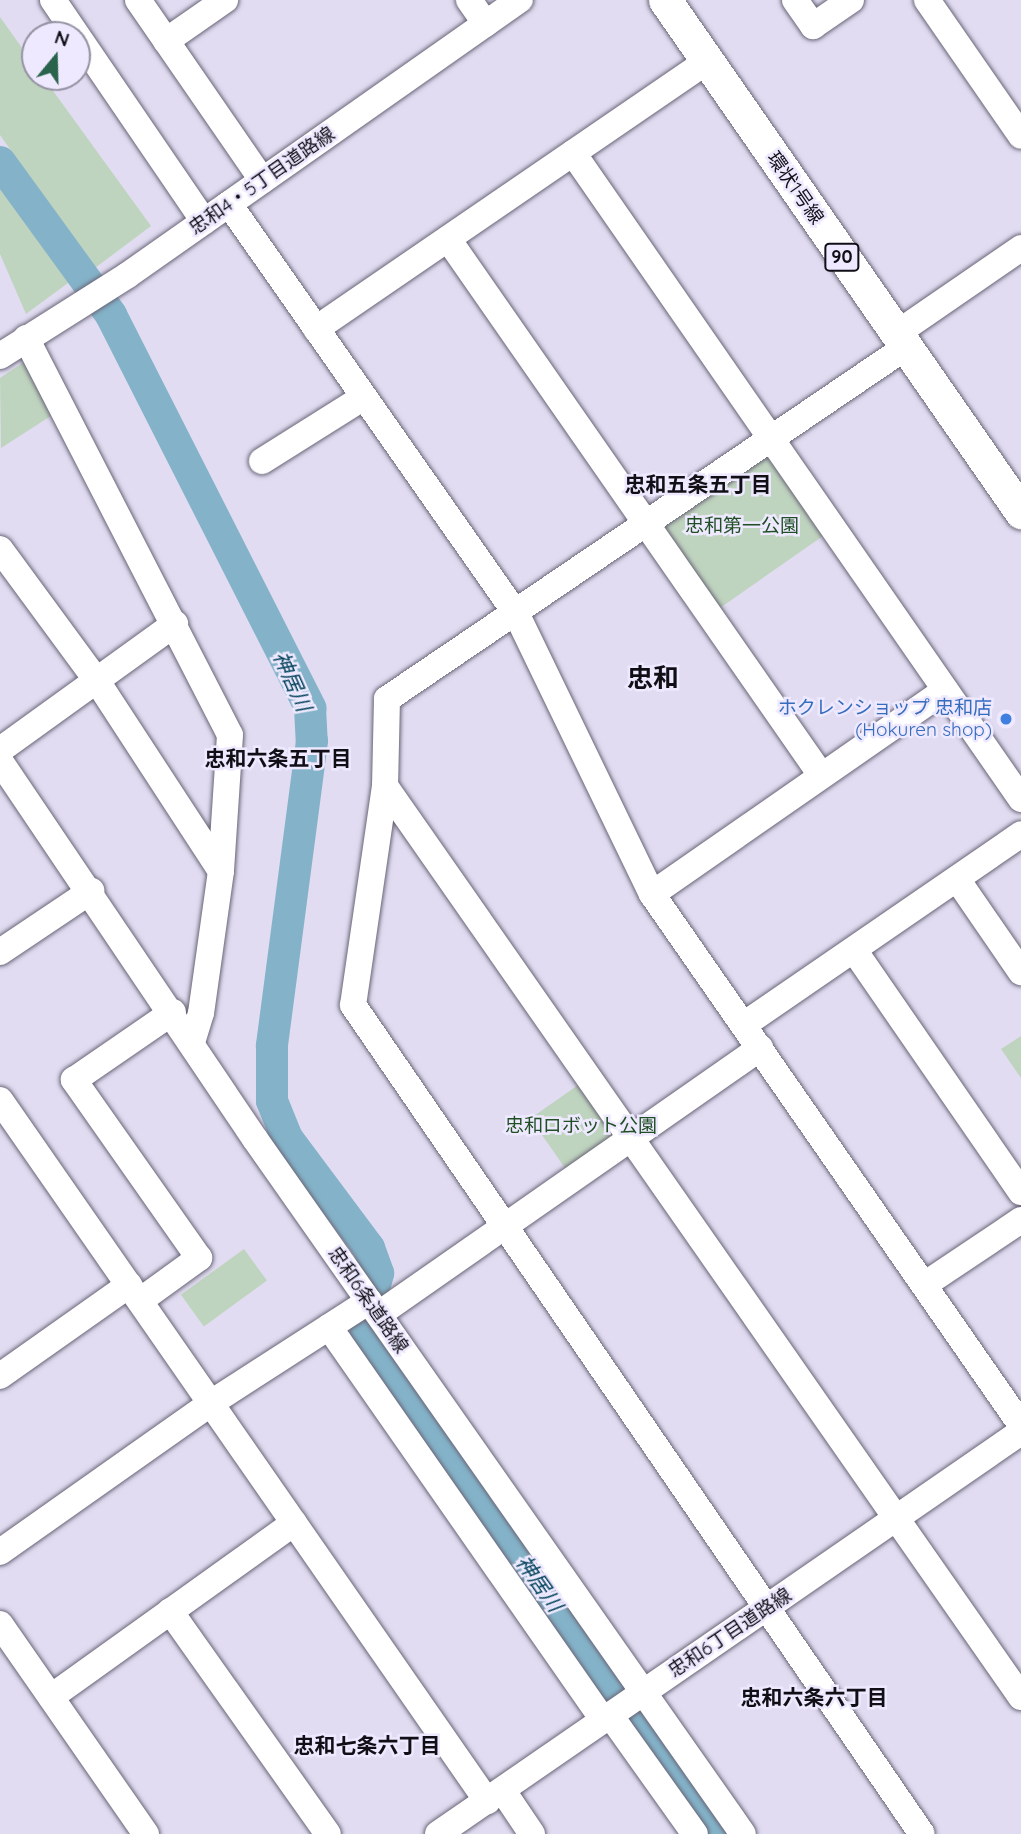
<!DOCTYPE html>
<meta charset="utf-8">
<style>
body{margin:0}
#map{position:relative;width:1021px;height:1834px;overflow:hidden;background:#e1dcf1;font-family:Quicksand,"Noto Sans JP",sans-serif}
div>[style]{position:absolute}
.green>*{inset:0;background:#bfd4bf;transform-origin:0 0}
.river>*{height:32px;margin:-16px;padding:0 16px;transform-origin:16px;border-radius:16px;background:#84b3c9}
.roads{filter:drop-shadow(0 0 2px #696577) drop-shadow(0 0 2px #696577)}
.minor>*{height:26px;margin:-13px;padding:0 13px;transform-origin:13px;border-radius:13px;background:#fff}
.major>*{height:33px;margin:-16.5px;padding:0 16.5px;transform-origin:16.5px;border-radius:16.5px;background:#fff}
.dots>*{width:19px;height:19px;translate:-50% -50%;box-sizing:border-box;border:4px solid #eee9ff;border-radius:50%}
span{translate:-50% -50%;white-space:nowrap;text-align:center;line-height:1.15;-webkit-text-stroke:5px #eee9ff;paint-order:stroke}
.shield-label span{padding:2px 5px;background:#eee9ff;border:2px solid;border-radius:5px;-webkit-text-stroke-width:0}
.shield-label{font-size:18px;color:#100f16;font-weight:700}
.street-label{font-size:19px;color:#100f16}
.park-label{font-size:19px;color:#1f4f23}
.shop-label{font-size:19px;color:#366cbe}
.right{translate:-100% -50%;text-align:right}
.neighbourhood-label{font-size:21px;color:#100f16;font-weight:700}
.water-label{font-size:21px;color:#00425a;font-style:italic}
.district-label{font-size:26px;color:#100f16;font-weight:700}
.north{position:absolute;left:21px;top:21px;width:70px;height:70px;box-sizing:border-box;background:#eee9ff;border:2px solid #9592a2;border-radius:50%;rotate:19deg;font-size:19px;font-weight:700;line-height:28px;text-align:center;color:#100f16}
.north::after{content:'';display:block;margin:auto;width:24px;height:32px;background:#2a634c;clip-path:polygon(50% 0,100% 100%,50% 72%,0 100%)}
</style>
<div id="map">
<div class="green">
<i style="clip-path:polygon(0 17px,35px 66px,35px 77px,43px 77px,151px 226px,95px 268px,0 135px)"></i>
<i style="clip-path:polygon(0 187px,72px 280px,26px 314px,0 254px)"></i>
<i style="clip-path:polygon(27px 360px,57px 412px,1px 448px,0 378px)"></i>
<i style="left:772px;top:441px;width:107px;height:149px;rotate:55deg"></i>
<i style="clip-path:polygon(1021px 1036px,1021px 1078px,1001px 1049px)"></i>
<i style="left:591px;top:1076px;width:73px;height:74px;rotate:55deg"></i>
<i style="left:244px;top:1249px;width:39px;height:78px;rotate:54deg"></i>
</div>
<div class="river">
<i style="left:0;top:162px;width:189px;rotate:54deg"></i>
<i style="left:111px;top:315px;width:441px;rotate:63.1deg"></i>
<i style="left:310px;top:708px;width:33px;rotate:87deg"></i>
<i style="left:312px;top:741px;width:308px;rotate:97.5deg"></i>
<i style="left:272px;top:1046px;width:55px;rotate:90deg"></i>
<i style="left:272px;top:1101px;width:40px;rotate:68deg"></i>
<i style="left:287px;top:1138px;width:137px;rotate:53.3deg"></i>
<i style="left:369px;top:1248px;width:27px;rotate:70deg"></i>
<i style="left:378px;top:1273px;width:9px;rotate:103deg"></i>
<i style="left:366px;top:1332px;width:20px;rotate:81deg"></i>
<i style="left:369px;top:1352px;width:267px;rotate:53.2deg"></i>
<i style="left:529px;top:1566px;width:147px;rotate:56.1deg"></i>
<i style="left:611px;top:1688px;width:182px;rotate:53.5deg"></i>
</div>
<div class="roads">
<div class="minor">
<i style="left:53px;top:0;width:268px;rotate:55.7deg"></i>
<i style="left:138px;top:0;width:219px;rotate:55.4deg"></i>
<i style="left:469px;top:0;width:29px;rotate:55deg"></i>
<i style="left:795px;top:0;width:32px;rotate:55deg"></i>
<i style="left:813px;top:26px;width:46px;rotate:-34.4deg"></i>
<i style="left:927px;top:0;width:165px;rotate:55.3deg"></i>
<i style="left:166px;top:41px;width:72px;rotate:-34.8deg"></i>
<i style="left:573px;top:153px;width:786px;rotate:55.26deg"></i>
<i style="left:229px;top:204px;width:502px;rotate:54.98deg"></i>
<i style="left:517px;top:615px;width:310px;rotate:64.2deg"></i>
<i style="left:652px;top:894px;width:647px;rotate:55.2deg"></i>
<i style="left:448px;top:239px;width:653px;rotate:55.17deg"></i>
<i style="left:316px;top:329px;width:475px;rotate:-34.4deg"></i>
<i style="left:896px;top:334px;width:152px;rotate:-34.5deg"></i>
<i style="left:26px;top:338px;width:446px;rotate:62.8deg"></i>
<i style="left:230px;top:735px;width:136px;rotate:93.8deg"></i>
<i style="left:221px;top:871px;width:143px;rotate:98deg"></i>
<i style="left:201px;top:1013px;width:31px;rotate:107deg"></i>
<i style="left:906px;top:347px;width:627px;rotate:145.85deg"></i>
<i style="left:387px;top:699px;width:87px;rotate:91.3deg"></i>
<i style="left:385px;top:786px;width:221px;rotate:98.3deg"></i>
<i style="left:353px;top:1005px;width:1005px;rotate:55.54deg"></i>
<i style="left:0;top:356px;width:151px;rotate:-32.3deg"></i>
<i style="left:128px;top:275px;width:479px;rotate:-35.1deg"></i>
<i style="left:262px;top:461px;width:120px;rotate:-32.1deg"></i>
<i style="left:0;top:549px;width:164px;rotate:53.7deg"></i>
<i style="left:97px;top:681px;width:227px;rotate:56.9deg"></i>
<i style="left:0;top:750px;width:216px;rotate:-35.8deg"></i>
<i style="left:0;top:761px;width:456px;rotate:56deg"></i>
<i style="left:255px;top:1139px;width:849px;rotate:54.93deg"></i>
<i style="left:385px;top:786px;width:1111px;rotate:55.08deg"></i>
<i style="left:957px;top:879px;width:113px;rotate:55.5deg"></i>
<i style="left:652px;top:894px;width:357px;rotate:-34.8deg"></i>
<i style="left:854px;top:950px;width:294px;rotate:55.4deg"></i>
<i style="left:0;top:952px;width:110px;rotate:-33.8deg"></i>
<i style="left:745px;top:1024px;width:335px;rotate:-34.5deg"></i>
<i style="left:0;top:1100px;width:854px;rotate:55.21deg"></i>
<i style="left:924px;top:1285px;width:117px;rotate:-33.8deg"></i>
<i style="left:141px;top:1300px;width:72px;rotate:-35.9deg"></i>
<i style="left:199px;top:1258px;width:218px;rotate:-125.1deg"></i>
<i style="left:74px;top:1080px;width:120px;rotate:-34.5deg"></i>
<i style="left:379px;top:1314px;width:465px;rotate:-34.9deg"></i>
<i style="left:329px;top:1327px;width:479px;rotate:55.1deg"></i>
<i style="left:0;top:1376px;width:158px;rotate:-35.2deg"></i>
<i style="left:0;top:1552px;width:258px;rotate:-35.2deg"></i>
<i style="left:211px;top:1403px;width:188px;rotate:-32.8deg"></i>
<i style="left:170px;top:1611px;width:273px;rotate:54.7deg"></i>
<i style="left:0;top:1624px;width:256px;rotate:55.2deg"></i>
<i style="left:51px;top:1697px;width:299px;rotate:-35.6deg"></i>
<i style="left:610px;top:1715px;width:146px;rotate:54.5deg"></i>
<i style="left:503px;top:1791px;width:52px;rotate:56deg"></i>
<i style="left:438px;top:1834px;width:708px;rotate:-34.59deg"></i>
</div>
<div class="major">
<i style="left:665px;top:0;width:624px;rotate:55.19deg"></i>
</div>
</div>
<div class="dots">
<i style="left:1006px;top:719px;background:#3f7fe0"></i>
</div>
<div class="shield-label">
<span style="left:842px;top:257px">90</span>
</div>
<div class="street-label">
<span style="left:262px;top:181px;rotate:-35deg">忠和4・5丁目道路線</span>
<span style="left:795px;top:188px;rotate:55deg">環状1号線</span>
<span style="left:368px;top:1300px;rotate:55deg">忠和6条道路線</span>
<span style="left:730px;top:1633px;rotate:-34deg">忠和6丁目道路線</span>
</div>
<div class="park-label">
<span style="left:742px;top:526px">忠和第一公園</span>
<span style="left:581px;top:1126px">忠和ロボット公園</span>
</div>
<div class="shop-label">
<span class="right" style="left:992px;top:719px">ホクレンショップ 忠和店<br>(Hokuren shop)</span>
</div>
<div class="neighbourhood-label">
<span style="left:698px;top:484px">忠和五条五丁目</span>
<span style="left:278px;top:758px">忠和六条五丁目</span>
<span style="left:814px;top:1697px">忠和六条六丁目</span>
<span style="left:367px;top:1745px">忠和七条六丁目</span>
</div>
<div class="water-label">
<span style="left:293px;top:681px;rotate:66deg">神居川</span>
<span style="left:540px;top:1583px;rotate:55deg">神居川</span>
</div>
<div class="district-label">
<span style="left:653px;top:678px">忠和</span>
</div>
<div class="north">N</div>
</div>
